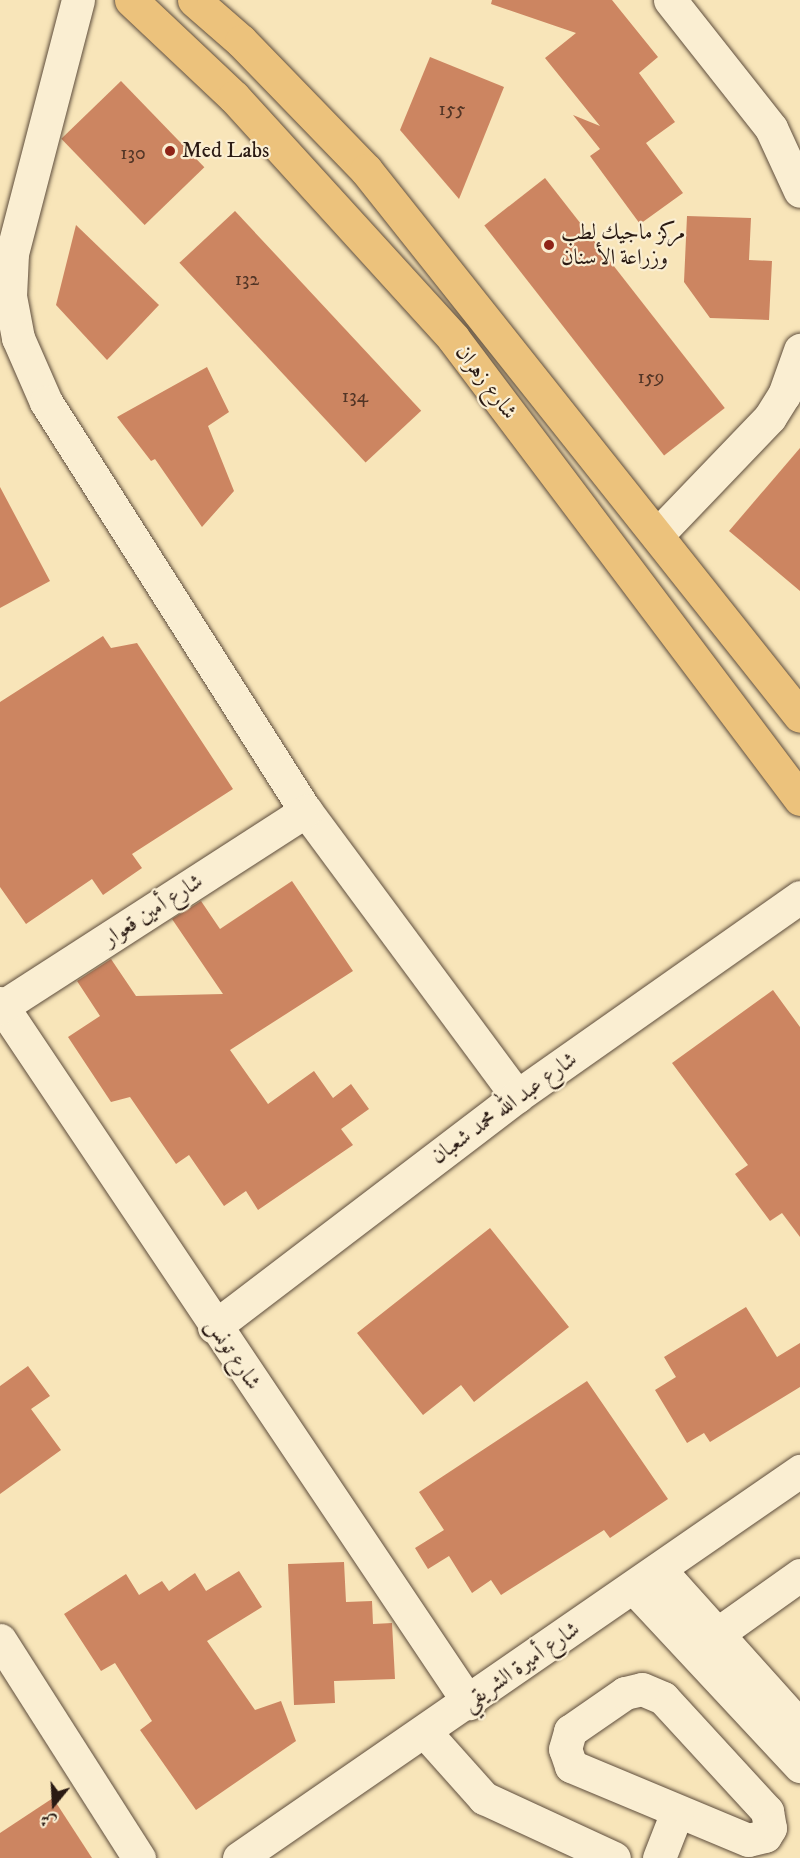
<!DOCTYPE html>
<meta charset="utf-8">
<style>
body{margin:0}
#map{position:relative;width:800px;height:1858px;overflow:hidden;background:#f8e5b9;font-family:"IM FELL DW Pica",Amiri,serif}
div>[style]{position:absolute}
.building>*{inset:0;background:#cc8561;transform-origin:0 0}
.roads{filter:drop-shadow(0 0 2px #5e4d3c) drop-shadow(0 0 2px #5e4d3c)}
.minor>*{height:33px;margin:-16.5px;padding:0 16.5px;transform-origin:16.5px;border-radius:16.5px;background:#faeed2}
.major>*{height:33px;margin:-16.5px;padding:0 16.5px;transform-origin:16.5px;border-radius:16.5px;background:#ecc27c}
.dots>*{width:16px;height:16px;translate:-50% -50%;box-sizing:border-box;border:3px solid #faeed2;border-radius:50%}
span{translate:-50% -50%;white-space:nowrap;text-align:center;line-height:1.15;-webkit-text-stroke:4.5px #faeed2;paint-order:stroke}
.number-label{font-size:20px;color:#523526}
.number-label span{-webkit-text-stroke-width:0}
.poi-label{font-size:22px;color:#2a1a13}
.left{translate:0 -50%;text-align:left}
.street-label{font-size:22px;color:#2a1a13}
.north{position:absolute;left:24px;top:1774px;width:60px;height:60px;-webkit-text-stroke:4px #faeed2;paint-order:stroke;rotate:198deg;font-size:16px;font-weight:700;line-height:24px;text-align:center;color:#2a1a13}
.north::after{content:'';display:block;margin:auto;width:21px;height:27px;background:#2a1a13;clip-path:polygon(50% 0,100% 100%,50% 72%,0 100%)}
</style>
<div id="map">
<div class="building">
<i style="clip-path:polygon(492px 0,612px 0,658px 57px,639px 73px,675px 122px,646px 143px,683px 193px,640px 224px,590px 156px,600px 149px,573px 115px,600px 126px,545px 58px,576px 33px,491px 4px)"></i>
<i style="clip-path:polygon(430px 57px,504px 87px,459px 199px,400px 130px)"></i>
<i style="left:121px;top:81px;width:120px;height:83px;rotate:46deg"></i>
<i style="left:545px;top:178px;width:292px;height:77px;rotate:52deg"></i>
<i style="left:235px;top:211px;width:273px;height:76px;rotate:47deg"></i>
<i style="clip-path:polygon(687px 216px,751px 218px,749px 260px,772px 261px,769px 320px,710px 318px,684px 282px)"></i>
<i style="clip-path:polygon(76px 225px,159px 305px,107px 360px,56px 305px)"></i>
<i style="clip-path:polygon(207px 367px,229px 412px,208px 426px,234px 491px,202px 527px,155px 459px,151px 461px,117px 417px)"></i>
<i style="clip-path:polygon(800px 448px,800px 591px,729px 531px)"></i>
<i style="clip-path:polygon(0 487px,50px 581px,0 608px)"></i>
<i style="clip-path:polygon(103px 636px,111px 648px,137px 643px,233px 789px,132px 854px,142px 868px,103px 895px,92px 879px,26px 924px,0 887px,0 702px)"></i>
<i style="clip-path:polygon(292px 881px,353px 971px,230px 1050px,268px 1104px,314px 1071px,333px 1098px,351px 1084px,369px 1109px,341px 1129px,353px 1145px,258px 1210px,246px 1191px,224px 1206px,189px 1155px,176px 1164px,130px 1097px,111px 1102px,68px 1037px,100px 1016px,77px 981px,111px 959px,136px 996px,223px 994px,172px 919px,201px 901px,220px 929px)"></i>
<i style="clip-path:polygon(773px 990px,800px 1027px,800px 1237px,782px 1213px,770px 1221px,735px 1174px,748px 1165px,672px 1063px)"></i>
<i style="clip-path:polygon(490px 1228px,569px 1327px,474px 1402px,461px 1385px,423px 1415px,357px 1333px)"></i>
<i style="clip-path:polygon(746px 1307px,777px 1357px,800px 1343px,800px 1387px,710px 1442px,704px 1433px,687px 1443px,655px 1390px,676px 1377px,664px 1357px)"></i>
<i style="clip-path:polygon(28px 1366px,50px 1396px,31px 1409px,61px 1450px,0 1494px,0 1386px)"></i>
<i style="clip-path:polygon(587px 1381px,668px 1499px,610px 1538px,604px 1530px,501px 1595px,491px 1580px,472px 1593px,449px 1556px,428px 1569px,415px 1548px,444px 1530px,419px 1492px)"></i>
<i style="clip-path:polygon(344px 1562px,346px 1602px,372px 1601px,373px 1624px,392px 1623px,395px 1679px,334px 1681px,335px 1703px,294px 1705px,288px 1564px)"></i>
<i style="clip-path:polygon(239px 1571px,262px 1607px,207px 1641px,255px 1710px,281px 1701px,296px 1741px,196px 1810px,140px 1730px,152px 1721px,115px 1663px,101px 1671px,64px 1614px,126px 1574px,139px 1595px,162px 1581px,169px 1591px,195px 1573px,206px 1591px)"></i>
<i style="clip-path:polygon(53px 1798px,92px 1858px,0 1858px,0 1833px)"></i>
</div>
<div class="roads">
<div class="minor">
<i style="left:78px;top:0;width:262px;rotate:104.6deg"></i>
<i style="left:12px;top:254px;width:42px;rotate:92.7deg"></i>
<i style="left:10px;top:296px;width:43px;rotate:79.2deg"></i>
<i style="left:18px;top:338px;width:70px;rotate:66.4deg"></i>
<i style="left:46px;top:402px;width:485px;rotate:57.6deg"></i>
<i style="left:306px;top:811px;width:355px;rotate:53.5deg"></i>
<i style="left:670px;top:0;width:163px;rotate:51.7deg"></i>
<i style="left:771px;top:128px;width:69px;rotate:65.3deg"></i>
<i style="left:657px;top:535px;width:163px;rotate:-46.2deg"></i>
<i style="left:770px;top:417px;width:26px;rotate:-58deg"></i>
<i style="left:784px;top:395px;width:48px;rotate:-70.4deg"></i>
<i style="left:0;top:1003px;width:843px;rotate:56.18deg"></i>
<i style="left:0;top:1008px;width:364px;rotate:-32.8deg"></i>
<i style="left:214px;top:1327px;width:381px;rotate:-37.3deg"></i>
<i style="left:517px;top:1096px;width:346px;rotate:-35.1deg"></i>
<i style="left:659px;top:1569px;width:211px;rotate:48.1deg"></i>
<i style="left:633px;top:1587px;width:245px;rotate:47deg"></i>
<i style="left:717px;top:1634px;width:102px;rotate:-35.4deg"></i>
<i style="left:0;top:1640px;width:259px;rotate:57.5deg"></i>
<i style="left:642px;top:1689px;width:23px;rotate:23deg"></i>
<i style="left:663px;top:1698px;width:154px;rotate:47.4deg"></i>
<i style="left:767px;top:1811px;width:17px;rotate:80deg"></i>
<i style="left:770px;top:1828px;width:9px;rotate:122deg"></i>
<i style="left:765px;top:1836px;width:17px;rotate:167deg"></i>
<i style="left:748px;top:1840px;width:192px;rotate:-157.3deg"></i>
<i style="left:571px;top:1766px;width:18px;rotate:-109deg"></i>
<i style="left:565px;top:1749px;width:19px;rotate:-74deg"></i>
<i style="left:570px;top:1731px;width:67px;rotate:-34.6deg"></i>
<i style="left:625px;top:1693px;width:17px;rotate:-13deg"></i>
<i style="left:425px;top:1732px;width:89px;rotate:48.2deg"></i>
<i style="left:484px;top:1798px;width:143px;rotate:24.8deg"></i>
<i style="left:239px;top:1858px;width:682px;rotate:-34.6deg"></i>
<i style="left:659px;top:1858px;width:49px;rotate:-68.6deg"></i>
</div>
<div class="major">
<i style="left:131px;top:0;width:141px;rotate:43.3deg"></i>
<i style="left:234px;top:97px;width:326px;rotate:47.7deg"></i>
<i style="left:453px;top:338px;width:577px;rotate:53.03deg"></i>
<i style="left:194px;top:0;width:62px;rotate:41.1deg"></i>
<i style="left:241px;top:41px;width:180px;rotate:45.9deg"></i>
<i style="left:366px;top:170px;width:697px;rotate:51.52deg"></i>
</div>
</div>
<div class="dots">
<i style="left:170px;top:151px;background:#8f2418"></i>
<i style="left:549px;top:245px;background:#8f2418"></i>
</div>
<div class="number-label">
<span style="left:452px;top:109px">155</span>
<span style="left:133px;top:153px">130</span>
<span style="left:247px;top:279px">132</span>
<span style="left:651px;top:377px">159</span>
<span style="left:355px;top:396px">134</span>
</div>
<div class="poi-label">
<span class="left" style="left:182px;top:151px">Med Labs</span>
<span class="left" style="left:561px;top:245px">مركز ماجيك لطب<br>وزراعة الأسنان</span>
</div>
<div class="street-label">
<span style="left:486px;top:382px;rotate:53deg">شارع زهران</span>
<span style="left:153px;top:910px;rotate:-33deg">شارع أمين قعوار</span>
<span style="left:504px;top:1108px;rotate:-36deg">شارع عبد الله محمد شعبان</span>
<span style="left:233px;top:1354px;rotate:56deg">شارع تونس</span>
<span style="left:521px;top:1666px;rotate:-35deg">شارع أميرة الشريقي</span>
</div>
<div class="north">ش</div>
</div>
